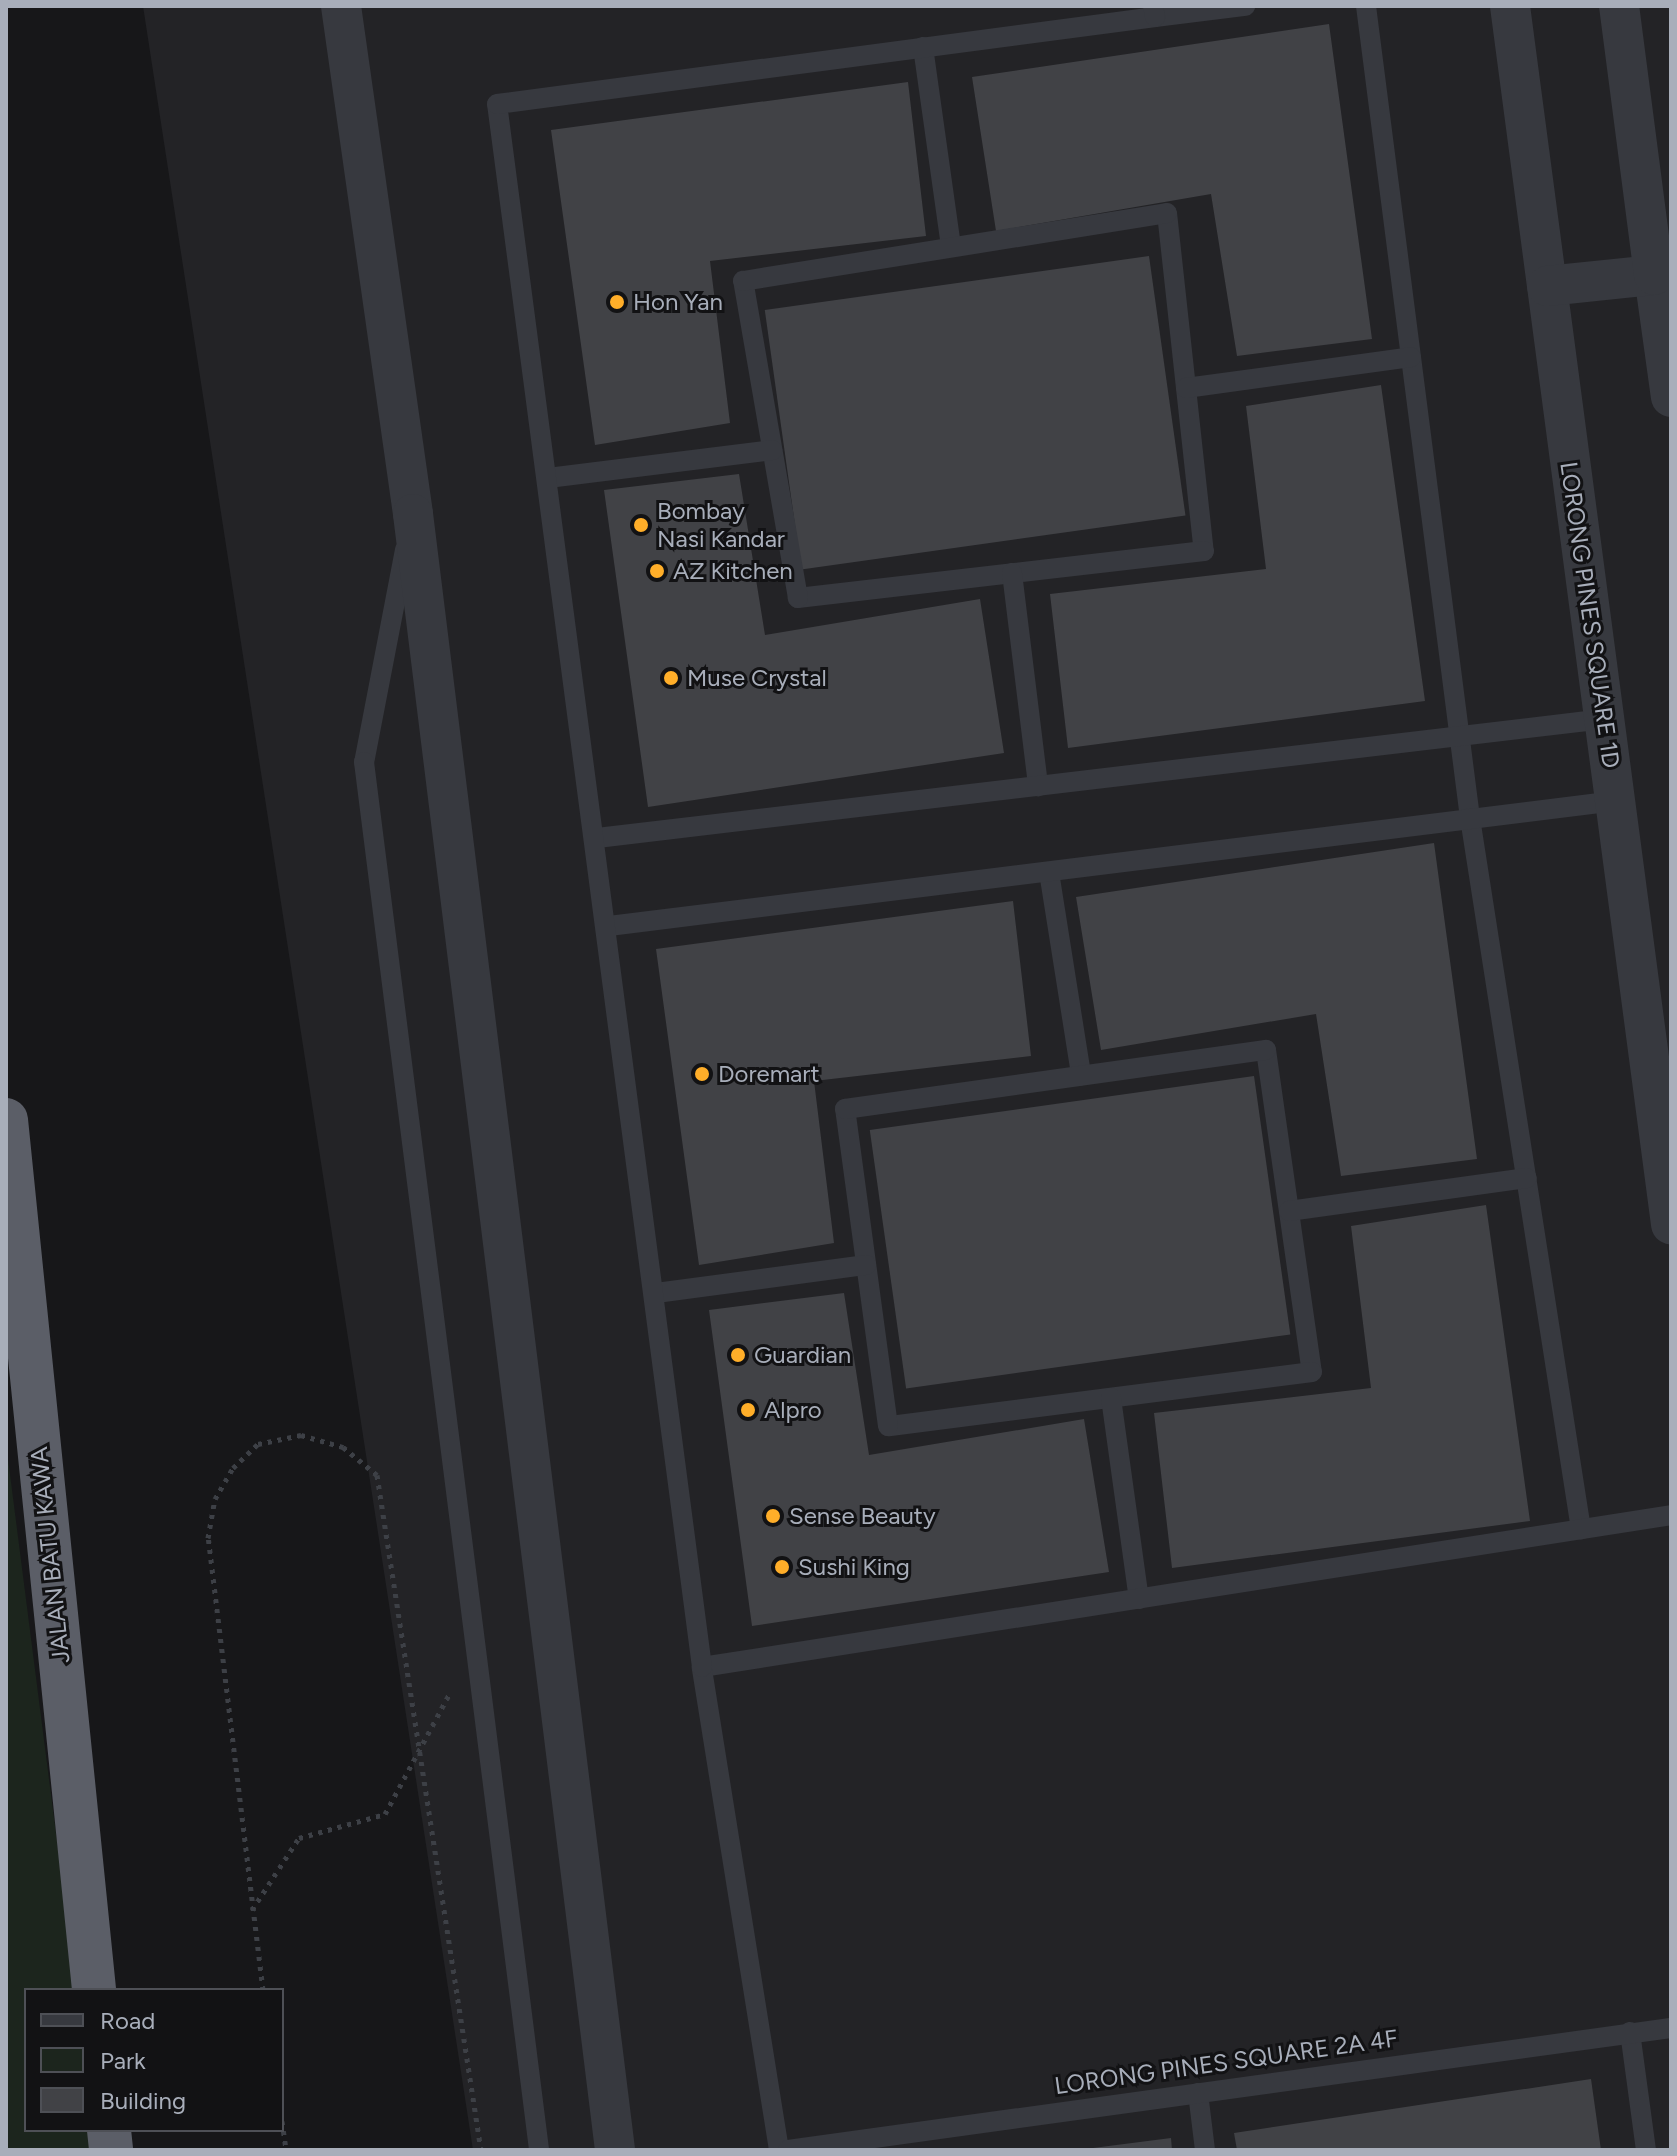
<!DOCTYPE html>
<style>
body{margin:0}
#map{position:relative;width:1677px;height:2156px;overflow:hidden;background:#171719;font-family:Figtree,sans-serif}
div>[style]{position:absolute}
.built>*{inset:0;background:#232326}
.green>*{inset:0;background:#1c251d}
.building>*{inset:0;background:#414246;transform-origin:0 0}
.path>*{height:5px;margin-top:-2.5px;transform-origin:0;background:repeating-linear-gradient(90deg,#3d4046 0 4px,transparent 0 10px)}
.service>*{height:20px;margin:-10px;padding:0 10px;transform-origin:10px;border-radius:10px;background:#37393f}
.minor>*{height:40px;margin:-20px;padding:0 20px;transform-origin:20px;border-radius:20px;background:#37393f}
.trunk>*{height:44px;margin:-22px;padding:0 22px;transform-origin:22px;border-radius:22px;background:#5b5e67}
.dots>*{width:22px;height:22px;translate:-50% -50%;box-sizing:border-box;border:4px solid #121214;border-radius:50%}
span{translate:-50% -50%;white-space:nowrap;text-align:center;line-height:1.15;-webkit-text-stroke:6px #121214;paint-order:stroke}
.poi-label{font-size:24px;color:#a8aeba}
.left{translate:0 -50%;text-align:left}
.street-label{font-size:24px;color:#a8aeba}
.frame{position:absolute;inset:0;border:8px solid #a8aeba;pointer-events:none}
.legend{position:absolute;left:24px;top:1988px;width:260px;height:144px;box-sizing:border-box;background:#121214;border:2px solid #4e5056;margin:0;padding:10px 14px;list-style:none;font-size:24px;color:#a8aeba}
.legend li{display:flex;align-items:center;gap:16px;height:40px}
.legend b{width:40px;border:2px solid #4e5056}
</style>
<div id="map">
<div class="built">
<i style="clip-path:polygon(143px 6px,1671px 6px,1671px 2150px,473px 2150px)"></i>
</div>
<div class="green">
<i style="clip-path:polygon(6px 1443px,76px 1990px,26px 1990px,26px 2130px,93px 2130px,96px 2150px,6px 2150px)"></i>
</div>
<div class="building">
<i style="clip-path:polygon(1329px 24px,1372px 339px,1237px 356px,1211px 194px,996px 231px,972px 77px)"></i>
<i style="clip-path:polygon(908px 82px,926px 236px,710px 261px,730px 423px,595px 445px,551px 130px)"></i>
<i style="left:1149px;top:256px;width:262px;height:388px;rotate:82deg"></i>
<i style="clip-path:polygon(1381px 385px,1425px 701px,1068px 748px,1050px 594px,1266px 569px,1246px 406px)"></i>
<i style="clip-path:polygon(739px 474px,765px 635px,980px 599px,1004px 753px,648px 807px,604px 490px)"></i>
<i style="clip-path:polygon(1434px 843px,1477px 1159px,1341px 1176px,1316px 1014px,1101px 1050px,1076px 897px)"></i>
<i style="clip-path:polygon(1013px 901px,1031px 1056px,814px 1081px,834px 1243px,699px 1265px,656px 949px)"></i>
<i style="left:1254px;top:1076px;width:261px;height:388px;rotate:82deg"></i>
<i style="clip-path:polygon(1486px 1205px,1530px 1521px,1172px 1568px,1154px 1413px,1371px 1388px,1351px 1226px)"></i>
<i style="clip-path:polygon(844px 1293px,869px 1455px,1084px 1419px,1109px 1572px,752px 1626px,709px 1310px)"></i>
<i style="clip-path:polygon(1591px 2079px,1601px 2150px,1237px 2150px,1234px 2133px)"></i>
<i style="clip-path:polygon(1171px 2138px,1172px 2150px,1093px 2150px,1093px 2148px)"></i>
</div>
<div class="path">
<i style="left:252px;top:1910px;width:86px;rotate:-56.9deg"></i>
<i style="left:299px;top:1838px;width:89px;rotate:-15.6deg"></i>
<i style="left:385px;top:1814px;width:137px;rotate:-61.8deg"></i>
<i style="left:263px;top:1990px;width:455px;rotate:-96.9deg"></i>
<i style="left:208px;top:1538px;width:40px;rotate:-80deg"></i>
<i style="left:215px;top:1499px;width:36px;rotate:-60deg"></i>
<i style="left:233px;top:1468px;width:35px;rotate:-44deg"></i>
<i style="left:258px;top:1444px;width:44px;rotate:-11.8deg"></i>
<i style="left:301px;top:1435px;width:44px;rotate:15.9deg"></i>
<i style="left:343px;top:1447px;width:44px;rotate:39.5deg"></i>
<i style="left:377px;top:1475px;width:683px;rotate:81.24deg"></i>
<i style="left:282px;top:2121px;width:29px;rotate:82deg"></i>
</div>
<div class="service">
<i style="left:1366px;top:6px;width:819px;rotate:82.7deg"></i>
<i style="left:1470px;top:818px;width:720px;rotate:81.13deg"></i>
<i style="left:1155px;top:17px;width:91px;rotate:-7deg"></i>
<i style="left:923px;top:47px;width:202px;rotate:82deg"></i>
<i style="left:1167px;top:213px;width:340px;rotate:83.8deg"></i>
<i style="left:1204px;top:551px;width:409px;rotate:173.4deg"></i>
<i style="left:798px;top:598px;width:322px;rotate:-99.8deg"></i>
<i style="left:743px;top:281px;width:429px;rotate:-9.1deg"></i>
<i style="left:1186px;top:388px;width:227px;rotate:-7.8deg"></i>
<i style="left:548px;top:478px;width:226px;rotate:-7.1deg"></i>
<i style="left:405px;top:550px;width:216px;rotate:100.9deg"></i>
<i style="left:364px;top:762px;width:1399px;rotate:82.81deg"></i>
<i style="left:1012px;top:573px;width:215px;rotate:83deg"></i>
<i style="left:597px;top:838px;width:1014px;rotate:-6.74deg"></i>
<i style="left:1049px;top:872px;width:206px;rotate:81deg"></i>
<i style="left:609px;top:926px;width:1014px;rotate:-7.08deg"></i>
<i style="left:1266px;top:1050px;width:325px;rotate:81.9deg"></i>
<i style="left:1312px;top:1372px;width:427px;rotate:172.7deg"></i>
<i style="left:888px;top:1426px;width:320px;rotate:-97.7deg"></i>
<i style="left:845px;top:1109px;width:425px;rotate:-8deg"></i>
<i style="left:1289px;top:1211px;width:240px;rotate:-7.9deg"></i>
<i style="left:656px;top:1293px;width:212px;rotate:-7.6deg"></i>
<i style="left:1111px;top:1398px;width:203px;rotate:82.1deg"></i>
<i style="left:702px;top:1667px;width:981px;rotate:-8.91deg"></i>
<i style="left:1630px;top:2032px;width:119px;rotate:82.3deg"></i>
<i style="left:1198px;top:2093px;width:57px;rotate:83deg"></i>
<i style="left:779px;top:2150px;width:489px;rotate:-99.1deg"></i>
<i style="left:702px;top:1667px;width:1576px;rotate:-97.47deg"></i>
<i style="left:497px;top:104px;width:664px;rotate:-7.53deg"></i>
<i style="left:1155px;top:17px;width:11px;rotate:-100deg"></i>
<i style="left:788px;top:2150px;width:891px;rotate:-7.87deg"></i>
</div>
<div class="minor">
<i style="left:341px;top:6px;width:513px;rotate:81.93deg"></i>
<i style="left:413px;top:514px;width:1648px;rotate:82.96deg"></i>
<i style="left:1510px;top:6px;width:1229px;rotate:82.47deg"></i>
<i style="left:1654px;top:275px;width:123px;rotate:82.1deg"></i>
<i style="left:1547px;top:286px;width:108px;rotate:-5.9deg"></i>
<i style="left:1654px;top:275px;width:271px;rotate:-97.4deg"></i>
</div>
<div class="trunk">
<i style="left:6px;top:1120px;width:874px;rotate:84.22deg"></i>
<i style="left:109px;top:2130px;width:20px;rotate:84deg"></i>
</div>
<div class="dots">
<i style="left:617px;top:302px;background:#ffae29"></i>
<i style="left:641px;top:525px;background:#ffae29"></i>
<i style="left:657px;top:571px;background:#ffae29"></i>
<i style="left:671px;top:678px;background:#ffae29"></i>
<i style="left:702px;top:1074px;background:#ffae29"></i>
<i style="left:738px;top:1355px;background:#ffae29"></i>
<i style="left:748px;top:1410px;background:#ffae29"></i>
<i style="left:773px;top:1516px;background:#ffae29"></i>
<i style="left:782px;top:1567px;background:#ffae29"></i>
</div>
<div class="poi-label">
<span class="left" style="left:633px;top:302px">Hon Yan</span>
<span class="left" style="left:657px;top:525px">Bombay<br>Nasi Kandar</span>
<span class="left" style="left:673px;top:571px">AZ Kitchen</span>
<span class="left" style="left:687px;top:678px">Muse Crystal</span>
<span class="left" style="left:718px;top:1074px">Doremart</span>
<span class="left" style="left:754px;top:1355px">Guardian</span>
<span class="left" style="left:764px;top:1410px">Alpro</span>
<span class="left" style="left:789px;top:1516px">Sense Beauty</span>
<span class="left" style="left:798px;top:1567px">Sushi King</span>
</div>
<div class="street-label">
<span style="left:1590px;top:615px;rotate:82deg">LORONG PINES SQUARE 1D</span>
<span style="left:50px;top:1555px;rotate:-96deg">JALAN BATU KAWA</span>
<span style="left:1226px;top:2062px;rotate:-8deg">LORONG PINES SQUARE 2A 4F</span>
</div>
<div class="frame"></div>
<ul class="legend">
<li><b style="height:10px;background:#37393f"></b>Road</li>
<li><b style="height:22px;background:#1c251d"></b>Park</li>
<li><b style="height:22px;background:#414246"></b>Building</li>
</ul>
</div>
